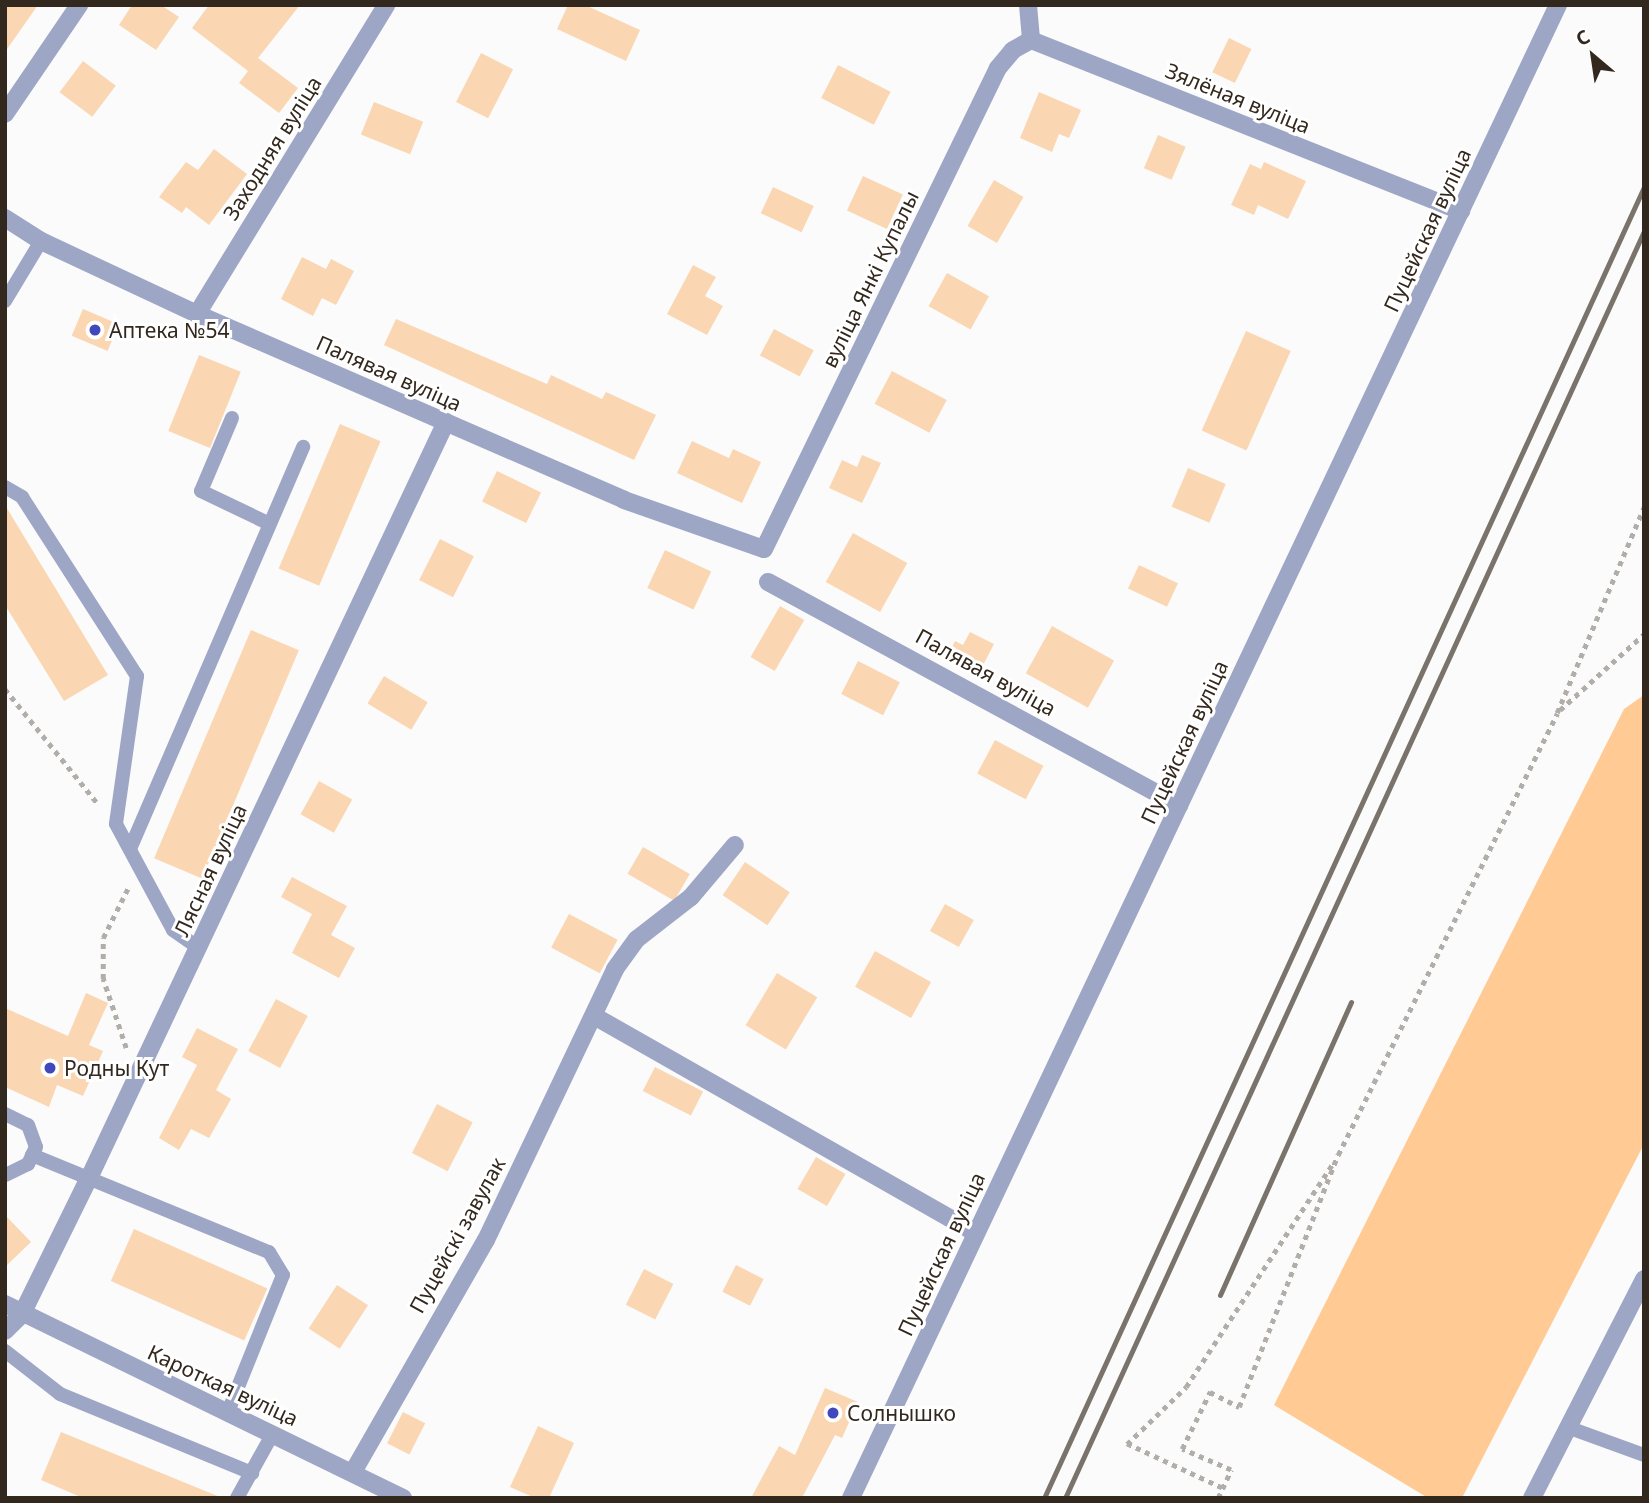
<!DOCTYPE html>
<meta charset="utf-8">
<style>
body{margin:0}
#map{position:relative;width:1649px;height:1503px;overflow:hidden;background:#fbfbfb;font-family:"Noto Sans",sans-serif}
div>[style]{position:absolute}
.green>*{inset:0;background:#ffca93}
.building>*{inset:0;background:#fad7b2;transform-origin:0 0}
.path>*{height:4.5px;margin-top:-2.25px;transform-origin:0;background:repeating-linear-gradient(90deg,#b1ada9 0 5px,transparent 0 10px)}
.service>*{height:14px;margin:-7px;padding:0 7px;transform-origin:7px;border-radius:7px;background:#9ea6c6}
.minor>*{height:18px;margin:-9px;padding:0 9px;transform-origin:9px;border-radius:9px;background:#9ea6c6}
.tertiary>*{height:18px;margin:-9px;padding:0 9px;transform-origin:9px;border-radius:9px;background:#9ea6c6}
.rail>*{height:5px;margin:-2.5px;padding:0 2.5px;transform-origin:2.5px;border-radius:2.5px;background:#7a736c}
.dots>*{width:19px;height:19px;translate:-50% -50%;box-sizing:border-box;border:4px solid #fff;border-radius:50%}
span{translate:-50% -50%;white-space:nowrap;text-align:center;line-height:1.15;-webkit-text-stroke:6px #fff;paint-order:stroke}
.street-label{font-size:21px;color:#33281d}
.poi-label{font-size:21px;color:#33281d}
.left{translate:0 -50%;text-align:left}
.frame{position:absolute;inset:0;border:7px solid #33281d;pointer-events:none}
.north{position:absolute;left:1558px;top:21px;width:70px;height:70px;-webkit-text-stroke:5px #fff;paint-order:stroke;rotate:331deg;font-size:19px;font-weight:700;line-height:28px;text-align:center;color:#33281d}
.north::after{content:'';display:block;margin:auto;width:24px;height:32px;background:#33281d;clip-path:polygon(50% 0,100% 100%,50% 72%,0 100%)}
</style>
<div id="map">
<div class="green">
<i style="clip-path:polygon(1644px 695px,1644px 1144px,1462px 1498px,1428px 1498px,1274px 1405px,1624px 709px)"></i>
</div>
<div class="building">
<i style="clip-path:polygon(5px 5px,38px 5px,5px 52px)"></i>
<i style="clip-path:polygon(132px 5px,161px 5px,179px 17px,156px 50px,119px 25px)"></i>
<i style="clip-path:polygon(209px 5px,300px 5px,258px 58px,298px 88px,279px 113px,239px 83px,248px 71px,192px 28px)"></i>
<i style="clip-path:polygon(568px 5px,585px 5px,640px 30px,626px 61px,557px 29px)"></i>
<i style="left:1229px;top:38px;width:25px;height:38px;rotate:26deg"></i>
<i style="left:481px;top:53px;width:36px;height:55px;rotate:27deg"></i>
<i style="left:83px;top:61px;width:41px;height:39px;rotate:37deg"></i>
<i style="left:838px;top:65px;width:59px;height:37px;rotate:27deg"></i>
<i style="clip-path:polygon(1039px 92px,1081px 110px,1069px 138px,1059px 134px,1052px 152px,1020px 138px)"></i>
<i style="left:374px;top:102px;width:53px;height:35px;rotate:22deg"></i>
<i style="left:1158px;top:135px;width:30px;height:36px;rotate:23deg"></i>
<i style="clip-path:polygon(214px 149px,247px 174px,209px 225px,186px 207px,182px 213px,159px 197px,186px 162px,198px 170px)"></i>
<i style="clip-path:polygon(1264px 162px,1306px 181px,1288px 219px,1258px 205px,1254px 215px,1231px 205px,1250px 164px,1261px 169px)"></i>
<i style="left:863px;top:176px;width:44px;height:38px;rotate:25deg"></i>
<i style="left:994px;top:180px;width:34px;height:53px;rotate:30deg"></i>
<i style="left:773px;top:187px;width:45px;height:29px;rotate:25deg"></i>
<i style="clip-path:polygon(302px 257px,326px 269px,331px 259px,354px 271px,336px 305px,322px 298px,313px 316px,281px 299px)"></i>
<i style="clip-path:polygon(693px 265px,716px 277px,705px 296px,723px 306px,707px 335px,667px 314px)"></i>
<i style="left:947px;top:273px;width:48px;height:38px;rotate:29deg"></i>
<i style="left:83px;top:309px;width:39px;height:29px;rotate:23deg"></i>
<i style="clip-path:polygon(396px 319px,547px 384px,551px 375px,602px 399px,606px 392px,656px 415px,634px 460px,384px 345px)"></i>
<i style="left:774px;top:329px;width:45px;height:30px;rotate:28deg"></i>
<i style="left:1246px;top:331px;width:49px;height:109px;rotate:24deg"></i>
<i style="left:199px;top:355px;width:45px;height:82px;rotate:22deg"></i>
<i style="left:892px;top:371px;width:62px;height:37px;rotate:28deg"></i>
<i style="left:340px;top:424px;width:44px;height:157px;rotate:23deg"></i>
<i style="clip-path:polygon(692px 441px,729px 458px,733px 449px,761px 462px,742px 503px,677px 473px)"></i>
<i style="clip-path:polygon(862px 455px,881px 463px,862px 503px,829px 488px,842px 460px,857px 467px)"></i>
<i style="left:1188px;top:468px;width:41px;height:42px;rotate:23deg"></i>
<i style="left:497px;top:471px;width:49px;height:34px;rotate:26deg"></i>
<i style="clip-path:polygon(5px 505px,108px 675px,64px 701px,5px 605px)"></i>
<i style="left:853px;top:533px;width:62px;height:56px;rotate:29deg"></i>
<i style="left:440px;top:539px;width:38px;height:46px;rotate:27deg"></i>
<i style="left:665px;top:550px;width:51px;height:42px;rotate:25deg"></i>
<i style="left:1139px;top:565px;width:43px;height:26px;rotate:25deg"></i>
<i style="left:780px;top:606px;width:28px;height:59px;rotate:30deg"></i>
<i style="left:1052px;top:626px;width:71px;height:54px;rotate:29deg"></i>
<i style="left:251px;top:630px;width:52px;height:248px;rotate:23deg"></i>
<i style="clip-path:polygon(970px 632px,994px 644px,977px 677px,945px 661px,955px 641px,963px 645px)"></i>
<i style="left:858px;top:661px;width:47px;height:37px;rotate:27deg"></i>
<i style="left:384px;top:676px;width:51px;height:32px;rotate:31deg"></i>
<i style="left:995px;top:740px;width:55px;height:38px;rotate:28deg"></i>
<i style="left:319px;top:781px;width:38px;height:38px;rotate:29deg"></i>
<i style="left:643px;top:847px;width:54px;height:31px;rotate:30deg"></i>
<i style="left:745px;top:862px;width:54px;height:40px;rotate:34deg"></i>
<i style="clip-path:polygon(292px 877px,347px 906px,331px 935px,355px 948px,339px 978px,292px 953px,312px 914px,281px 897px)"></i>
<i style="left:945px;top:904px;width:33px;height:31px;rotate:29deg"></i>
<i style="left:569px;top:914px;width:55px;height:38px;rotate:28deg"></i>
<i style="left:875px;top:951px;width:64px;height:41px;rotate:29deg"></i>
<i style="left:777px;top:973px;width:47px;height:61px;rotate:31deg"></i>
<i style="clip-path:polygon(86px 993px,108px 1003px,89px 1045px,103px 1051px,83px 1096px,57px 1085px,49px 1107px,5px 1087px,5px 1008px,68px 1036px)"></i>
<i style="left:276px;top:999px;width:36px;height:59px;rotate:28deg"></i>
<i style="clip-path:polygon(197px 1028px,238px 1049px,216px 1090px,231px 1099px,209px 1138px,191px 1129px,179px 1150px,159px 1138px,197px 1065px,182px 1057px)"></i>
<i style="left:655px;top:1067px;width:54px;height:27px;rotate:27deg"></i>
<i style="left:437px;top:1104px;width:40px;height:55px;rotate:27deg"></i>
<i style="left:816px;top:1157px;width:34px;height:37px;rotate:30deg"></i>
<i style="clip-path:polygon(5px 1215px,31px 1242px,5px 1267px)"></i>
<i style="left:134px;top:1229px;width:146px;height:57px;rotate:24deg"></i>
<i style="left:736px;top:1265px;width:31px;height:30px;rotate:27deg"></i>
<i style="left:644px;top:1269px;width:33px;height:40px;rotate:27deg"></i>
<i style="left:337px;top:1285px;width:37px;height:52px;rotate:33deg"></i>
<i style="clip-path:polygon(825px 1388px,858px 1402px,842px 1438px,835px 1435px,802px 1498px,751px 1498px,779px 1446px,795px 1455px)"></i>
<i style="left:403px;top:1412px;width:25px;height:35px;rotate:27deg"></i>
<i style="clip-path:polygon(538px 1426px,574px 1443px,549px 1498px,535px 1498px,510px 1487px)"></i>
<i style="clip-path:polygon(61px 1432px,220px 1497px,220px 1498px,83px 1498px,41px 1480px)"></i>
</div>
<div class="path">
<i style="left:5px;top:689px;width:149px;rotate:51deg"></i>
<i style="left:1560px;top:710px;width:113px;rotate:-42.1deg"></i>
<i style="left:126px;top:1048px;width:73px;rotate:-108.4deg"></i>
<i style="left:103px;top:979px;width:41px;rotate:-90deg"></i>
<i style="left:103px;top:938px;width:56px;rotate:-63.4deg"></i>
<i style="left:1222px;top:1488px;width:105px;rotate:-155.1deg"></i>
<i style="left:1127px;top:1444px;width:82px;rotate:-44deg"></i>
<i style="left:1186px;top:1387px;width:266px;rotate:-56.7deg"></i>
<i style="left:1218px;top:1498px;width:31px;rotate:-65deg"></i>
<i style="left:1231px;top:1470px;width:53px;rotate:-156.8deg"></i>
<i style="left:1182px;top:1449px;width:64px;rotate:-63.8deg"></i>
<i style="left:1210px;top:1392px;width:33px;rotate:27deg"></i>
<i style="left:1239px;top:1407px;width:271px;rotate:-68.6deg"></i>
<i style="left:1338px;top:1155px;width:493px;rotate:-63.6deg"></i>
<i style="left:1557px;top:713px;width:224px;rotate:-67.1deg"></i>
</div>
<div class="service">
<i style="left:5px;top:301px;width:70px;rotate:-59deg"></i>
<i style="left:232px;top:418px;width:79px;rotate:113deg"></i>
<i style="left:201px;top:491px;width:76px;rotate:25.6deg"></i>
<i style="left:5px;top:487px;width:20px;rotate:30deg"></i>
<i style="left:22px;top:497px;width:213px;rotate:57.3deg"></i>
<i style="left:137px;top:676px;width:149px;rotate:98.1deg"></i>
<i style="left:116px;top:824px;width:120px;rotate:61.7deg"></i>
<i style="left:173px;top:930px;width:32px;rotate:35deg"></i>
<i style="left:130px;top:849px;width:438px;rotate:-66.7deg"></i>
<i style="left:5px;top:1114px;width:25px;rotate:26deg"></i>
<i style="left:28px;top:1125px;width:23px;rotate:70deg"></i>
<i style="left:36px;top:1147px;width:19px;rotate:115deg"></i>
<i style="left:28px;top:1164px;width:25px;rotate:154deg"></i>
<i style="left:32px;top:1155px;width:256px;rotate:22.3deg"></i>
<i style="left:269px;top:1252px;width:27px;rotate:59deg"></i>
<i style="left:283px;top:1275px;width:150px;rotate:111.9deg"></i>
<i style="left:5px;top:1351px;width:70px;rotate:38deg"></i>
<i style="left:60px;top:1394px;width:208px;rotate:22.4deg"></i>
<i style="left:1567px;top:1427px;width:82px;rotate:20deg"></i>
<i style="left:237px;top:1498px;width:74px;rotate:-61deg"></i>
</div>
<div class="minor">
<i style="left:1028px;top:5px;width:35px;rotate:85deg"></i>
<i style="left:1031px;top:40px;width:463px;rotate:21.7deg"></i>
<i style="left:5px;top:114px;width:132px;rotate:-55.8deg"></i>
<i style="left:5px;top:218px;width:43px;rotate:32.6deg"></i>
<i style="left:41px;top:241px;width:172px;rotate:25.1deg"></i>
<i style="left:197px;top:314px;width:466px;rotate:23.5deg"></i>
<i style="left:624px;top:500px;width:148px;rotate:19.3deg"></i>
<i style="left:764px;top:549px;width:535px;rotate:-64.06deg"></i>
<i style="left:998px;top:68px;width:23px;rotate:-50deg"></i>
<i style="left:1013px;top:50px;width:21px;rotate:-29deg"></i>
<i style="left:197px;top:314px;width:362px;rotate:-58.5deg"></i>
<i style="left:768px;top:582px;width:468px;rotate:28.5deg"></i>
<i style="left:594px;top:1016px;width:439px;rotate:29.6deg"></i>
<i style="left:5px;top:1304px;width:443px;rotate:26deg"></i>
<i style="left:5px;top:1331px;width:24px;rotate:-45deg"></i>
<i style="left:22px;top:1314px;width:154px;rotate:-63.8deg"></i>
<i style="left:90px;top:1176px;width:834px;rotate:-64.73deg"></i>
<i style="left:353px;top:1472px;width:267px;rotate:-60.2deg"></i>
<i style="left:486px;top:1240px;width:300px;rotate:-64.5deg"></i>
<i style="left:615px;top:969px;width:37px;rotate:-54deg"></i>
<i style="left:637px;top:939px;width:68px;rotate:-37.9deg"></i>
<i style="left:691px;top:897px;width:68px;rotate:-49.8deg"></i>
<i style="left:851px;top:1498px;width:1652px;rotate:-64.66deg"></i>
</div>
<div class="tertiary">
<i style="left:1532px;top:1498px;width:246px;rotate:-62.9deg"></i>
</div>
<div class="rail">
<i style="left:1220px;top:1295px;width:321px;rotate:-65.9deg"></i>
<i style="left:1044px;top:1498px;width:1442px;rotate:-65.41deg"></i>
<i style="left:1065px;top:1498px;width:1393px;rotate:-65.44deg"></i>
</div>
<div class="dots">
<i style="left:95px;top:330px;background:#4048bc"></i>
<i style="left:50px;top:1068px;background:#4048bc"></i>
<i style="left:833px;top:1413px;background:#4048bc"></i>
</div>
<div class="street-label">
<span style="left:1238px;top:98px;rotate:22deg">Зялёная вуліца</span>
<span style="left:272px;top:148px;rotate:-58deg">Заходняя вуліца</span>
<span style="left:1427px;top:230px;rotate:-65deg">Пуцейская вуліца</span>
<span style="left:870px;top:279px;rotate:-64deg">вуліца Янкі Купалы</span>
<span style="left:389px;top:373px;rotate:24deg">Палявая вуліца</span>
<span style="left:986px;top:672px;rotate:29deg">Палявая вуліца</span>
<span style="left:1184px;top:742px;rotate:-65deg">Пуцейская вуліца</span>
<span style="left:210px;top:870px;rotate:-65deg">Лясная вуліца</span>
<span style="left:457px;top:1235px;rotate:-61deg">Пуцейскі завулак</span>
<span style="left:941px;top:1254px;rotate:-65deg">Пуцейская вуліца</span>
<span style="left:223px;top:1385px;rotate:25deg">Кароткая вуліца</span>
</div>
<div class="poi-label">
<span class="left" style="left:109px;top:330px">Аптека №54</span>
<span class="left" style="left:64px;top:1068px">Родны Кут</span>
<span class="left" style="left:847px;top:1413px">Солнышко</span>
</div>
<div class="frame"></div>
<div class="north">С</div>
</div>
